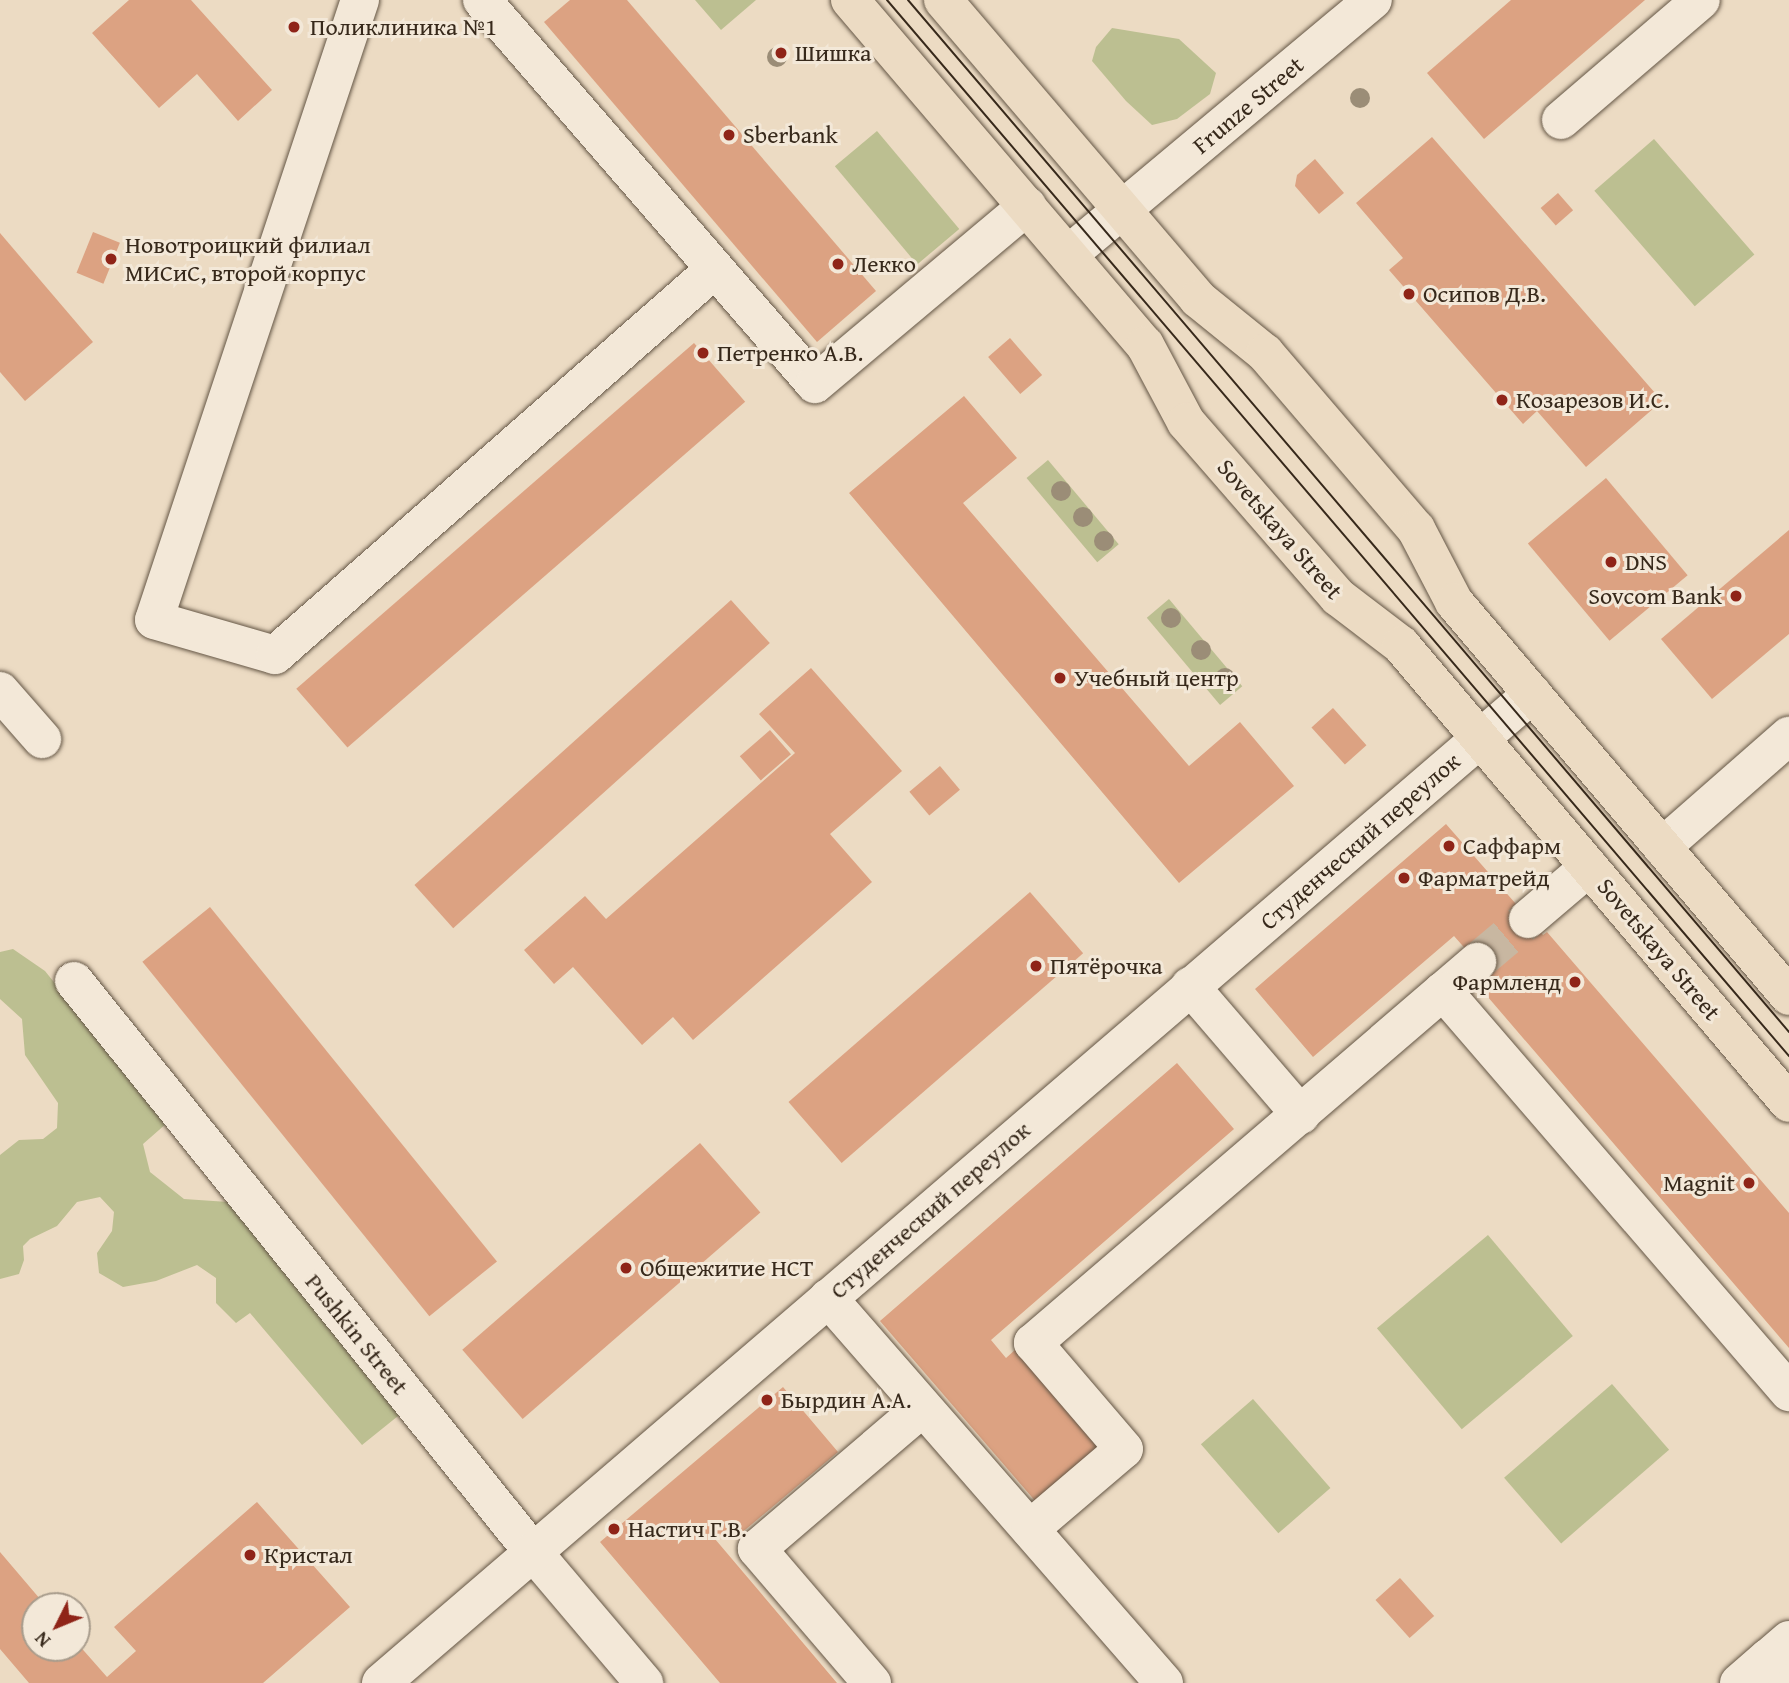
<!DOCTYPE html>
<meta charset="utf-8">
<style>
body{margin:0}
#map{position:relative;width:1789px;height:1683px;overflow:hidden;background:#ecdbc3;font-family:"Gentium Book Plus",serif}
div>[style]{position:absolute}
.green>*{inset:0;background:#bcbf91;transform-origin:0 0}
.building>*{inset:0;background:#dca282;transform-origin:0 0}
.minor-tunnel>*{height:38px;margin-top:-19px;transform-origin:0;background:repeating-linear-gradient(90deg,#c8b7a1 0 38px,transparent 0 57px)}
.roads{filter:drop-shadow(0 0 2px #645645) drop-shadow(0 0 2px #645645)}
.minor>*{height:38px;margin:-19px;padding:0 19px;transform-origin:19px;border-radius:19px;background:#f3e8d8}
.major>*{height:38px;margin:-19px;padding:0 19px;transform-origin:19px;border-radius:19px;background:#ecdbc3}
.tram>*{height:2px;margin:-1px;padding:0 1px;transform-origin:1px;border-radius:1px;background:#37291b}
.trees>*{width:20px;height:20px;margin:-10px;border-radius:50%;background:#9b8d77}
.dots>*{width:19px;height:19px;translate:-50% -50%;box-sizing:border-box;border:4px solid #f3e8d8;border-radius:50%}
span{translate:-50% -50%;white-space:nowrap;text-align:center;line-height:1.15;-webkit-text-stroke:6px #f3e8d8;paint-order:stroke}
.poi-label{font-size:24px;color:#37291b}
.left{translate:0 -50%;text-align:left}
.right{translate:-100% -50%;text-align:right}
.street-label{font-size:24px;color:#37291b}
.north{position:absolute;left:21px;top:1592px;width:70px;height:70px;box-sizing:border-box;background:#f3e8d8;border:2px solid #a89c8c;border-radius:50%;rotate:227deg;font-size:19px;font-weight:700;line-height:28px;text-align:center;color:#37291b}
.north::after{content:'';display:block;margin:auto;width:24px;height:32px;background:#8f2418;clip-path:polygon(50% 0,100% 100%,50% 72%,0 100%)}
</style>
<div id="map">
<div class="green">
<i style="clip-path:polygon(695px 0,756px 0,721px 30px)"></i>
<i style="clip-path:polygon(1112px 28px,1179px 39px,1216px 73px,1210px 94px,1177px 119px,1152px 125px,1126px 101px,1092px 61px,1096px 47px)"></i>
<i style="left:877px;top:131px;width:128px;height:55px;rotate:50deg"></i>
<i style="left:1654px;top:139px;width:153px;height:79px;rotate:49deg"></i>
<i style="left:1048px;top:460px;width:110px;height:28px;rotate:50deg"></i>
<i style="left:1169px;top:599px;width:114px;height:29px;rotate:50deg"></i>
<i style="clip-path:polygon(13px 949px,45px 971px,167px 1123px,143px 1144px,150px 1172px,184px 1199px,228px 1202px,403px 1412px,362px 1445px,250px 1313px,236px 1323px,216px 1303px,216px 1278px,197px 1265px,156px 1281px,123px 1287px,99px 1273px,97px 1253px,112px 1231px,114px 1212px,100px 1197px,77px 1202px,57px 1226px,30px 1239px,23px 1246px,24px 1260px,19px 1274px,0 1279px,0 1155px,19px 1140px,43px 1139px,57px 1128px,58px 1103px,25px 1055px,22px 1019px,0 999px,0 952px)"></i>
<i style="left:1488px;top:1235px;width:132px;height:145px;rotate:50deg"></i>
<i style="left:1612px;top:1384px;width:87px;height:143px;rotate:49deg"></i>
<i style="left:1253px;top:1399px;width:118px;height:69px;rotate:49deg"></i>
</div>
<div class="building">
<i style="clip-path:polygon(129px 0,191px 0,272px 90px,238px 121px,197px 74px,159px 108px,92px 33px)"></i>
<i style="clip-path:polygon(570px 0,627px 0,876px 291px,817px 342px,544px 22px)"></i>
<i style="clip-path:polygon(1511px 0,1645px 0,1484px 139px,1427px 73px)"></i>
<i style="clip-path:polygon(1432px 137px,1662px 401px,1586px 467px,1537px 411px,1523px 424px,1389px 270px,1403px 258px,1356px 203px)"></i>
<i style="clip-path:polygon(1315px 159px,1344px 193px,1319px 214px,1295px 186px,1297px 175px)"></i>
<i style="left:1558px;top:193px;width:23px;height:23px;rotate:49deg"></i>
<i style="left:93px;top:232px;width:29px;height:44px;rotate:22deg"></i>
<i style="clip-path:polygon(0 233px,93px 342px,25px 401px,0 372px)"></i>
<i style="left:1010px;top:338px;width:49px;height:29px;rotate:49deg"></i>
<i style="left:694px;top:343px;width:78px;height:527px;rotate:49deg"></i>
<i style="clip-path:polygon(964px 396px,1017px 458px,963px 503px,1189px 766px,1240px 722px,1294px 786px,1179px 883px,849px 493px)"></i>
<i style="left:1606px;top:478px;width:127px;height:102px;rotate:50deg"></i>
<i style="clip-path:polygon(1789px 530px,1789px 634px,1712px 699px,1661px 639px)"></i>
<i style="left:731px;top:600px;width:58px;height:426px;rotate:48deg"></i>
<i style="clip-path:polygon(811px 668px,902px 771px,830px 834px,872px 882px,693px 1040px,673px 1017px,642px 1045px,573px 967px,554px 984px,524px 950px,585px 896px,606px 919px,795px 753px,759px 714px)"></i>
<i style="left:1333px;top:708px;width:50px;height:29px;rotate:48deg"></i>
<i style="left:770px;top:730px;width:32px;height:40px;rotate:49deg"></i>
<i style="left:940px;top:766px;width:31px;height:40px;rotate:50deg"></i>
<i style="clip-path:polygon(1446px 824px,1543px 935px,1547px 932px,1789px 1213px,1789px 1348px,1481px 989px,1492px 979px,1454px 936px,1313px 1057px,1255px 989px)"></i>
<i style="left:1030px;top:892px;width:81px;height:320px;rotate:49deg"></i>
<i style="left:210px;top:907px;width:456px;height:87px;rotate:51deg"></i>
<i style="clip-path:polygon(1177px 1063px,1234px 1129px,991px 1340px,1006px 1358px,1016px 1349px,1101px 1447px,1037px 1503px,880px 1321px)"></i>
<i style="left:700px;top:1143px;width:92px;height:315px;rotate:49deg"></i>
<i style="clip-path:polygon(783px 1387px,838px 1452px,739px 1535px,731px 1526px,715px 1539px,837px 1683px,720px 1683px,600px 1542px)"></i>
<i style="clip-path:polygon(257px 1502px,350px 1607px,263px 1683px,29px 1683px,0 1649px,0 1552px,46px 1606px,35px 1606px,35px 1648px,77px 1648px,77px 1643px,107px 1677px,136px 1651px,114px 1627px)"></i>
<i style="left:1400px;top:1578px;width:51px;height:33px;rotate:48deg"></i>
</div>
<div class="minor-tunnel">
<i style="left:1477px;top:962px;width:67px;rotate:-40.1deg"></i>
</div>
<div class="roads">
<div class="minor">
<i style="left:360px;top:0;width:653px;rotate:108.38deg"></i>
<i style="left:154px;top:620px;width:126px;rotate:16.1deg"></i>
<i style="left:275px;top:655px;width:585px;rotate:-41.26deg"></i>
<i style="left:482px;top:0;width:508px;rotate:49.07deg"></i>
<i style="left:815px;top:384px;width:277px;rotate:-40deg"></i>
<i style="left:1561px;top:120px;width:184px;rotate:-40.6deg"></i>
<i style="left:1069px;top:254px;width:396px;rotate:-39.9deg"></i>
<i style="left:0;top:691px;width:64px;rotate:48.8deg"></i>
<i style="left:1662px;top:847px;width:169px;rotate:-41.2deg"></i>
<i style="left:1528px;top:919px;width:80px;rotate:-40.4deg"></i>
<i style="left:74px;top:981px;width:733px;rotate:51.21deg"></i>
<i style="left:533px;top:1552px;width:172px;rotate:49.7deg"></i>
<i style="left:1190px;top:986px;width:170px;rotate:49.3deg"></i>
<i style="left:1443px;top:991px;width:45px;rotate:-40.5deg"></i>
<i style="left:828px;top:1298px;width:511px;rotate:48.89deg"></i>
<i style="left:1030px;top:1529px;width:123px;rotate:-40.4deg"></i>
<i style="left:1124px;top:1449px;width:140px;rotate:-130.6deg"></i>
<i style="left:1033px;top:1343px;width:540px;rotate:-40.65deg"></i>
<i style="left:1443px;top:991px;width:530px;rotate:49.21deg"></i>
<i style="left:1789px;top:1640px;width:28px;rotate:139deg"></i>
<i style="left:1768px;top:1658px;width:31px;rotate:48deg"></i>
<i style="left:381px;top:1683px;width:1518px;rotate:-40.67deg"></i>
<i style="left:872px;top:1683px;width:177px;rotate:-130.6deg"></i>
<i style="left:757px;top:1549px;width:218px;rotate:-40.5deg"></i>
<i style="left:1739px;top:1683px;width:38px;rotate:-41deg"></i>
</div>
<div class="major">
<i style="left:850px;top:0;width:454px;rotate:49.5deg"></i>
<i style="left:1145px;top:345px;width:87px;rotate:62deg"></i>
<i style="left:1186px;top:422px;width:232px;rotate:49deg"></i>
<i style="left:1338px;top:597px;width:79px;rotate:37.3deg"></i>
<i style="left:1401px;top:645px;width:600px;rotate:49.73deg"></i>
<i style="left:943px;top:0;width:393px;rotate:49.5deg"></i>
<i style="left:1198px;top:299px;width:86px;rotate:38.9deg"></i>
<i style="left:1265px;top:353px;width:232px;rotate:49.4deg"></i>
<i style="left:1416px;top:529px;width:82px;rotate:62.5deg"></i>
<i style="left:1454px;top:602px;width:517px;rotate:49.63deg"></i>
</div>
</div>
<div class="tram">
<i style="left:887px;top:0;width:1389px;rotate:49.5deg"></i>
<i style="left:908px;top:0;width:1357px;rotate:49.51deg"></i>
</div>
<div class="trees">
<i style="left:777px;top:57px"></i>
<i style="left:1360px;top:98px"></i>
<i style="left:1061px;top:491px"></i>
<i style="left:1083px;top:517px"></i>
<i style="left:1104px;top:541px"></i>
<i style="left:1171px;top:618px"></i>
<i style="left:1201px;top:650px"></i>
<i style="left:1225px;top:678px"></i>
</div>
<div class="dots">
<i style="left:294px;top:27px;background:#8f2418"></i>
<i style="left:781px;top:53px;background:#8f2418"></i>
<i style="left:729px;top:135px;background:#8f2418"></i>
<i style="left:111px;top:259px;background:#8f2418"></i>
<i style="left:838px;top:264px;background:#8f2418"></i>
<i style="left:1409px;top:294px;background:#8f2418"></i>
<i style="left:703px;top:353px;background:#8f2418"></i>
<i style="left:1502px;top:400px;background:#8f2418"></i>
<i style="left:1611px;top:562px;background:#8f2418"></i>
<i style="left:1736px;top:596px;background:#8f2418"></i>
<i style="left:1060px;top:678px;background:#8f2418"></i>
<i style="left:1449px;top:846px;background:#8f2418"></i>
<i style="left:1404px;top:878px;background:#8f2418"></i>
<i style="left:1036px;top:966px;background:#8f2418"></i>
<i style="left:1575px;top:982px;background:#8f2418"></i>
<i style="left:1749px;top:1183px;background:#8f2418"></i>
<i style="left:626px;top:1268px;background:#8f2418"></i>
<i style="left:767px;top:1400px;background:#8f2418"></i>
<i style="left:614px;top:1529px;background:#8f2418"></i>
<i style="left:250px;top:1555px;background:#8f2418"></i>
</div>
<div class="poi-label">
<span class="left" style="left:310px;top:27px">Поликлиника №1</span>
<span class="left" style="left:795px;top:53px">Шишка</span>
<span class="left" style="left:743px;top:135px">Sberbank</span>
<span class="left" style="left:125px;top:259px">Новотроицкий филиал<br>МИСиС, второй корпус</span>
<span class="left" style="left:852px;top:264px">Лекко</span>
<span class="left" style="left:1423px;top:294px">Осипов Д.В.</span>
<span class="left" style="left:717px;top:353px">Петренко А.В.</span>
<span class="left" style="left:1516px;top:400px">Козарезов И.С.</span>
<span class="left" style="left:1625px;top:562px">DNS</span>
<span class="right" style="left:1722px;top:596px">Sovcom Bank</span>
<span class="left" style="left:1074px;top:678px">Учебный центр</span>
<span class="left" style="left:1463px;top:846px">Саффарм</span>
<span class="left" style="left:1418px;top:878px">Фарматрейд</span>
<span class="left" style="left:1050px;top:966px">Пятёрочка</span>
<span class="right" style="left:1561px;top:982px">Фармленд</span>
<span class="right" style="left:1735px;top:1183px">Magnit</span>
<span class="left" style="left:640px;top:1268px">Общежитие НСТ</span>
<span class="left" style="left:781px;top:1400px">Бырдин А.А.</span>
<span class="left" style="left:628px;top:1529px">Настич Г.В.</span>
<span class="left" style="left:264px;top:1555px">Кристал</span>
</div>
<div class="street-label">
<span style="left:1248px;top:105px;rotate:-40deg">Frunze Street</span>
<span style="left:1280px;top:529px;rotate:49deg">Sovetskaya Street</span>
<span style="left:1360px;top:841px;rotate:-41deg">Студенческий переулок</span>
<span style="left:1659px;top:949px;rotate:50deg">Sovetskaya Street</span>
<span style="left:930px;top:1210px;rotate:-41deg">Студенческий переулок</span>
<span style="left:357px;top:1334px;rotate:51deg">Pushkin Street</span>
</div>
<div class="north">N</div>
</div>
